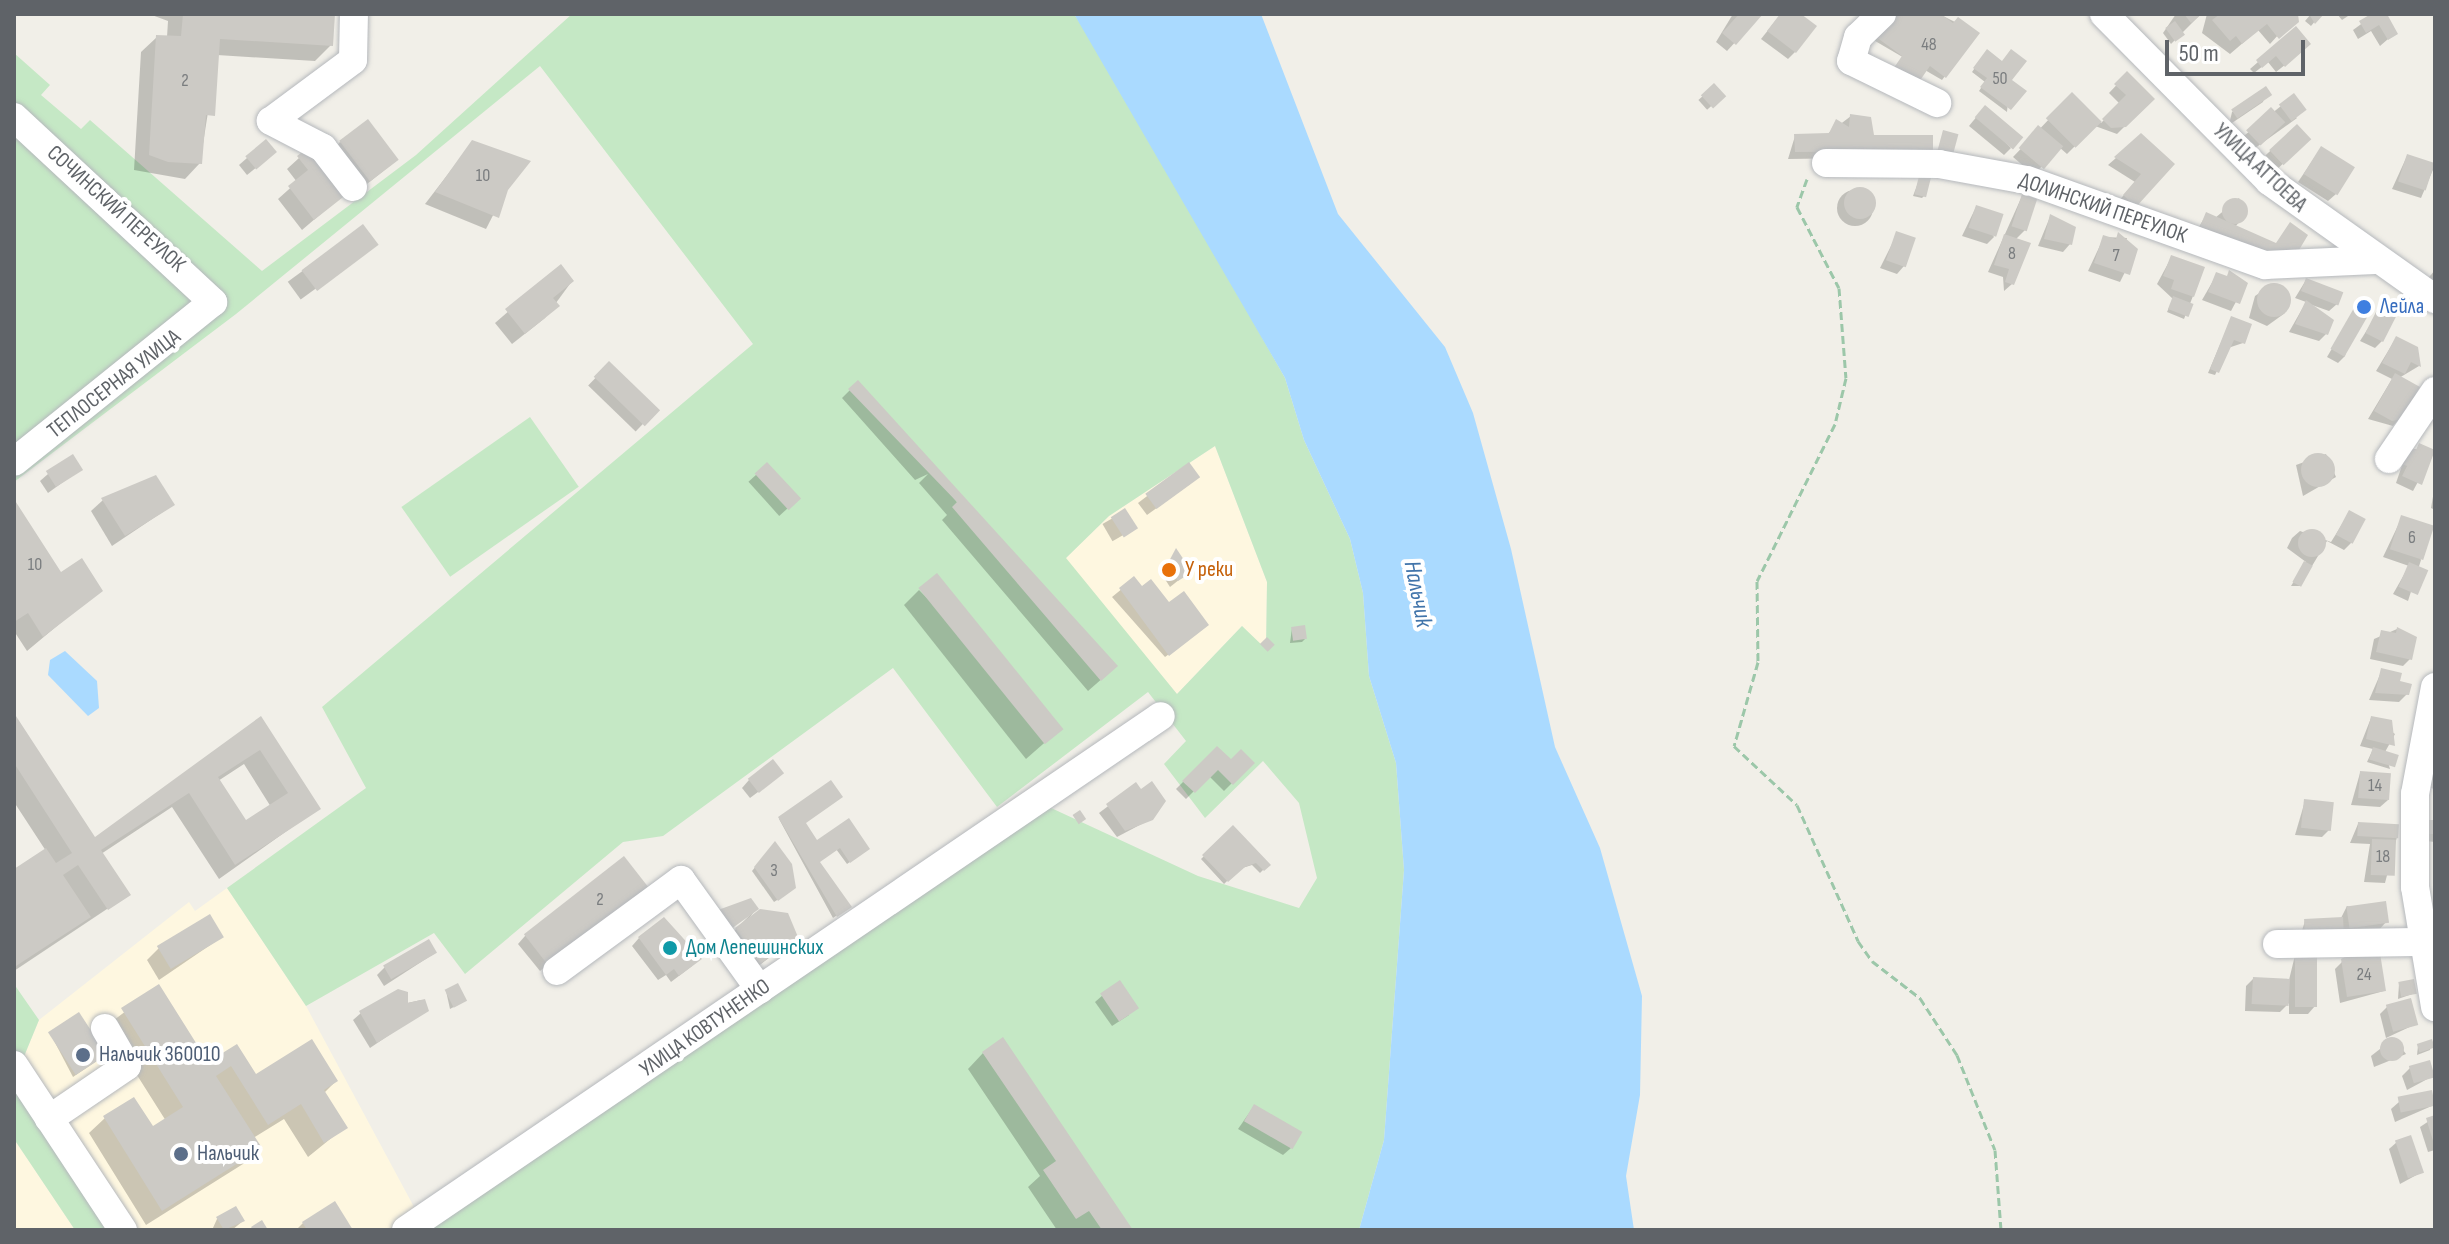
<!DOCTYPE html>
<meta charset="utf-8">
<style>
body{margin:0}
#map{position:relative;width:2449px;height:1244px;overflow:hidden;background:#f1efe8;font-family:"Sofia Sans Condensed",sans-serif}
div>[style]{position:absolute}
.commercial>*{inset:0;background:#fef7e0}
.green>*{inset:0;background:#c5e8c5;transform-origin:0 0}
.water>*{inset:0;background:#aadaff}
.shadow>*{inset:0;background:#0003;transform-origin:0 0}
.round{border-radius:50%}
.building>*{inset:0;background:#cccac5;transform-origin:0 0}
.path>*{height:3px;margin-top:-1.5px;transform-origin:0;background:repeating-linear-gradient(90deg,#9cc7a9 0 8px,transparent 0 12px)}
.roads{filter:drop-shadow(0 0 2px #b5b8bc) drop-shadow(0 0 2px #b5b8bc)}
.minor>*{height:28px;margin:-14px;padding:0 14px;transform-origin:14px;border-radius:14px;background:#fff}
.dots>*{width:22px;height:22px;translate:-50% -50%;box-sizing:border-box;border:4px solid #fff;border-radius:50%}
span{translate:-50% -50%;white-space:nowrap;text-align:center;line-height:1.15;-webkit-text-stroke:8px #fff;paint-order:stroke}
.number-label{font-size:18px;color:#7a7d7f}
.number-label span{-webkit-text-stroke-width:0}
.street-label{font-size:22px;color:#5f6368}
.shop-label{font-size:22px;color:#366cbe}
.left{translate:0 -50%;text-align:left}
.food-label{font-size:22px;color:#c56008}
.culture-label{font-size:22px;color:#0d838f}
.service-label{font-size:22px;color:#4e5e75}
.water-label{font-size:24px;color:#4174aa;font-style:italic}
.frame{position:absolute;inset:0;border:16px solid #5f6368;pointer-events:none}
.scale{position:absolute;left:2165px;top:40px;width:140px;height:36px;box-sizing:border-box;border:4px solid #5f6368;border-top:0;padding-left:10px;font-size:24px;line-height:28px;white-space:nowrap;color:#5f6368;-webkit-text-stroke:6px #fff;paint-order:stroke}
</style>
<div id="map">
<div class="commercial">
<i style="clip-path:polygon(1215px 446px,1267px 582px,1266px 651px,1242px 626px,1177px 694px,1065px 559px,1109px 516px)"></i>
<i style="clip-path:polygon(227px 888px,306px 1006px,421px 1220px,406px 1230px,123px 1230px,18px 1071px,39px 1020px,189px 902px,195px 911px)"></i>
<i style="clip-path:polygon(14px 1139px,75px 1230px,14px 1230px)"></i>
</div>
<div class="green">
<i style="clip-path:polygon(evenodd,572px 14px,1074px 14px,1111px 71px,1285px 378px,1304px 440px,1350px 539px,1363px 593px,1369px 676px,1396px 763px,1404px 870px,1384px 1140px,1359px 1230px,406px 1230px,1036px 801px,1198px 876px,1299px 908px,1317px 878px,1299px 803px,1263px 761px,1205px 818px,1164px 764px,1186px 741px,1148px 692px,997px 807px,893px 668px,663px 836px,623px 842px,465px 974px,434px 933px,306px 1006px,227px 888px,366px 788px,322px 707px,753px 344px,540px 66px,236px 314px,14px 482px,14px 53px,50px 85px,41px 95px,81px 129px,90px 120px,262px 271px,416px 155px,572px 14px,1215px 446px,1267px 582px,1266px 649px,1242px 626px,1177px 694px,1066px 558px,1109px 516px,1215px 446px)"></i>
<i style="left:530px;top:417px;width:85px;height:157px;rotate:55deg"></i>
<i style="clip-path:polygon(14px 984px,39px 1020px,18px 1071px,123px 1230px,75px 1230px,14px 1139px)"></i>
</div>
<div class="water">
<i style="clip-path:polygon(1074px 14px,1261px 14px,1338px 214px,1445px 347px,1473px 413px,1511px 549px,1555px 747px,1600px 848px,1642px 996px,1640px 1095px,1626px 1176px,1634px 1230px,1359px 1230px,1384px 1140px,1404px 870px,1396px 763px,1369px 676px,1363px 593px,1350px 539px,1304px 440px,1285px 378px)"></i>
<i style="clip-path:polygon(65px 651px,97px 681px,99px 708px,88px 716px,48px 675px,50px 660px)"></i>
</div>
<div class="shadow">
<i style="clip-path:polygon(149px 14px,333px 14px,331px 45px,315px 61px,217px 55px,200px 163px,185px 179px,134px 170px,141px 52px,157px 37px,167px 37px,168px 21px)"></i>
<i style="clip-path:polygon(1733px 14px,1761px 14px,1727px 51px,1716px 42px)"></i>
<i style="clip-path:polygon(1781px 14px,1797px 14px,1795px 52px,1788px 59px,1761px 39px)"></i>
<i style="clip-path:polygon(1900px 14px,1939px 14px,1977px 33px,1942px 80px,1870px 38px)"></i>
<i style="clip-path:polygon(2201px 14px,2171px 44px,2163px 33px,2176px 14px)"></i>
<i style="clip-path:polygon(2207px 14px,2297px 14px,2270px 44px,2258px 30px,2230px 54px,2202px 33px)"></i>
<i style="clip-path:polygon(2311px 14px,2321px 14px,2311px 26px,2305px 21px)"></i>
<i style="clip-path:polygon(2337px 14px,2351px 14px,2342px 20px)"></i>
<i style="clip-path:polygon(2375px 14px,2384px 14px,2395px 33px,2380px 46px,2371px 31px,2358px 39px,2353px 30px)"></i>
<i style="clip-path:polygon(2296px 29px,2301px 52px,2276px 72px,2268px 62px,2254px 73px,2250px 69px)"></i>
<i style="clip-path:polygon(1984px 55px,2010px 80px,2007px 112px,1979px 91px,1985px 82px,1972px 72px)"></i>
<i style="clip-path:polygon(2127px 74px,2152px 99px,2117px 134px,2095px 126px,2067px 154px,2059px 147px,2034px 175px,2013px 157px,2072px 95px,2101px 123px,2120px 104px,2109px 93px)"></i>
<i style="left:1714px;top:86px;width:13px;height:21px;rotate:48deg"></i>
<i style="clip-path:polygon(2266px 89px,2263px 102px,2229px 125px,2232px 112px)"></i>
<i style="clip-path:polygon(2281px 106px,2297px 118px,2251px 151px,2240px 139px)"></i>
<i style="clip-path:polygon(1978px 115px,2011px 148px,2004px 155px,1969px 126px)"></i>
<i style="clip-path:polygon(1851px 116px,1862px 116px,1873px 137px,1924px 157px,1788px 159px,1795px 136px,1826px 135px)"></i>
<i style="left:2297px;top:126px;width:18px;height:47px;rotate:47deg"></i>
<i style="clip-path:polygon(2141px 136px,2172px 164px,2135px 205px,2117px 203px,2135px 182px,2108px 165px)"></i>
<i style="clip-path:polygon(340px 142px,397px 160px,357px 192px,329px 154px)"></i>
<i style="clip-path:polygon(472px 143px,506px 190px,486px 229px,425px 204px)"></i>
<i style="clip-path:polygon(2321px 148px,2336px 194px,2328px 201px,2298px 182px)"></i>
<i style="clip-path:polygon(2407px 156px,2435px 165px,2421px 198px,2392px 189px)"></i>
<i style="clip-path:polygon(247px 158px,267px 159px,247px 175px,239px 165px)"></i>
<i style="clip-path:polygon(299px 158px,344px 194px,302px 230px,278px 199px,297px 182px,287px 169px)"></i>
<i style="clip-path:polygon(1921px 175px,1925px 195px,1922px 198px,1913px 196px)"></i>
<i class="round" style="left:1837px;top:190px;width:36px;height:36px"></i>
<i style="clip-path:polygon(2022px 196px,2025px 230px,2015px 240px,2012px 284px,2004px 291px,2003px 277px,1988px 272px)"></i>
<i style="clip-path:polygon(2239px 198px,2246px 214px,2235px 227px,2291px 259px,2193px 237px,2206px 215px,2215px 218px)"></i>
<i style="clip-path:polygon(1976px 207px,1994px 237px,1987px 244px,1962px 236px)"></i>
<i style="clip-path:polygon(2050px 217px,2070px 244px,2063px 252px,2038px 246px)"></i>
<i style="left:363px;top:227px;width:22px;height:93px;rotate:54deg"></i>
<i style="clip-path:polygon(1897px 234px,1904px 266px,1897px 274px,1880px 268px)"></i>
<i style="clip-path:polygon(2104px 237px,2127px 238px,2124px 247px,2136px 250px,2120px 282px,2088px 271px)"></i>
<i style="clip-path:polygon(2171px 258px,2193px 296px,2184px 319px,2167px 312px,2173px 299px,2157px 284px)"></i>
<i style="clip-path:polygon(560px 267px,572px 281px,545px 318px,512px 344px,495px 323px)"></i>
<i style="clip-path:polygon(2435px 270px,2435px 290px,2425px 282px)"></i>
<i style="clip-path:polygon(2217px 274px,2246px 283px,2231px 311px,2202px 300px)"></i>
<i style="clip-path:polygon(2306px 280px,2337px 304px,2329px 311px,2312px 305px,2326px 334px,2319px 341px,2289px 332px,2306px 302px,2295px 298px)"></i>
<i style="clip-path:polygon(2274px 283px,2290px 295px,2285px 313px,2267px 326px,2249px 318px,2255px 296px)"></i>
<i style="clip-path:polygon(2358px 304px,2345px 356px,2338px 363px,2327px 357px)"></i>
<i style="clip-path:polygon(2379px 311px,2382px 341px,2375px 348px,2360px 341px)"></i>
<i style="clip-path:polygon(2231px 319px,2243px 343px,2228px 348px,2215px 375px,2208px 373px)"></i>
<i style="clip-path:polygon(2396px 338px,2417px 348px,2419px 366px,2399px 378px,2400px 418px,2393px 426px,2368px 419px,2392px 379px,2376px 371px)"></i>
<i style="left:609px;top:364px;width:66px;height:30px;rotate:44deg"></i>
<i style="clip-path:polygon(857px 383px,1104px 677px,1088px 691px,942px 520px,947px 515px,919px 483px,928px 474px,915px 480px,842px 398px)"></i>
<i style="clip-path:polygon(2408px 448px,2434px 452px,2413px 491px,2396px 483px)"></i>
<i style="clip-path:polygon(2326px 454px,2336px 477px,2303px 496px,2296px 465px)"></i>
<i style="left:767px;top:465px;width:46px;height:25px;rotate:48deg"></i>
<i style="clip-path:polygon(1188px 465px,1190px 484px,1147px 515px,1138px 503px)"></i>
<i style="clip-path:polygon(81px 469px,48px 493px,40px 481px,48px 474px)"></i>
<i style="clip-path:polygon(2435px 485px,2435px 510px,2431px 508px)"></i>
<i style="clip-path:polygon(103px 500px,173px 505px,112px 546px,91px 511px)"></i>
<i style="clip-path:polygon(14px 503px,60px 575px,100px 590px,27px 651px,14px 631px)"></i>
<i style="left:1125px;top:511px;width:20px;height:26px;rotate:60deg"></i>
<i style="clip-path:polygon(2349px 513px,2351px 543px,2344px 550px,2327px 541px,2300px 586px,2291px 586px,2306px 562px,2287px 548px,2292px 538px,2300px 531px,2331px 542px)"></i>
<i style="clip-path:polygon(2402px 517px,2421px 560px,2408px 601px,2393px 594px,2409px 566px,2383px 557px)"></i>
<i style="clip-path:polygon(1176px 552px,1189px 572px,1170px 587px,1161px 573px)"></i>
<i style="clip-path:polygon(1134px 579px,1141px 589px,1204px 628px,1165px 657px,1112px 597px)"></i>
<i style="clip-path:polygon(919px 590px,1059px 730px,1026px 759px,904px 605px)"></i>
<i style="clip-path:polygon(1292px 628px,1305px 639px,1302px 642px,1290px 643px)"></i>
<i style="clip-path:polygon(2397px 629px,2410px 659px,2403px 666px,2370px 659px,2374px 639px)"></i>
<i style="clip-path:polygon(2382px 670px,2407px 694px,2399px 702px,2369px 700px)"></i>
<i style="clip-path:polygon(evenodd,14px 717px,94px 840px,261px 719px,319px 808px,219px 879px,172px 807px,101px 854px,128px 895px,14px 971px,14px 872px,46px 851px,14px 802px,14px 717px,244px 764px,271px 807px,246px 823px,218px 781px,244px 764px)"></i>
<i style="clip-path:polygon(2371px 718px,2395px 734px,2385px 752px,2390px 769px,2367px 762px,2373px 749px,2360px 746px)"></i>
<i style="clip-path:polygon(1217px 748px,1231px 762px,1252px 763px,1224px 791px,1209px 776px,1186px 799px,1176px 789px)"></i>
<i style="clip-path:polygon(2360px 773px,2388px 800px,2380px 807px,2351px 805px)"></i>
<i style="clip-path:polygon(749px 780px,774px 780px,750px 798px,742px 788px)"></i>
<i style="clip-path:polygon(1136px 785px,1151px 819px,1117px 837px,1099px 813px)"></i>
<i style="clip-path:polygon(2305px 801px,2329px 830px,2322px 837px,2295px 835px)"></i>
<i style="clip-path:polygon(779px 819px,804px 823px,817px 843px,864px 852px,847px 864px,836px 849px,818px 862px,846px 909px,833px 918px)"></i>
<i style="clip-path:polygon(2435px 822px,2435px 842px,2416px 840px)"></i>
<i style="clip-path:polygon(2358px 824px,2397px 837px,2385px 883px,2364px 882px,2370px 844px,2350px 843px)"></i>
<i style="clip-path:polygon(1233px 828px,1268px 865px,1260px 873px,1252px 865px,1239px 869px,1224px 884px,1201px 859px)"></i>
<i style="clip-path:polygon(774px 844px,791px 891px,774px 902px,752px 871px)"></i>
<i style="clip-path:polygon(638px 894px,540px 971px,518px 944px,525px 936px)"></i>
<i style="clip-path:polygon(2347px 906px,2386px 922px,2379px 930px,2298px 943px,2305px 921px,2340px 920px)"></i>
<i style="clip-path:polygon(756px 909px,747px 921px,796px 937px,748px 974px,724px 941px)"></i>
<i style="clip-path:polygon(222px 937px,159px 980px,147px 960px,159px 948px)"></i>
<i style="clip-path:polygon(639px 938px,692px 966px,671px 982px,666px 975px,658px 980px,632px 946px)"></i>
<i style="clip-path:polygon(2296px 951px,2315px 1006px,2308px 1014px,2289px 1014px,2289px 1003px,2280px 1012px,2245px 1011px,2246px 986px,2253px 979px,2289px 980px)"></i>
<i style="clip-path:polygon(435px 953px,384px 986px,377px 975px,385px 967px)"></i>
<i style="clip-path:polygon(2343px 961px,2384px 991px,2340px 1003px,2335px 969px)"></i>
<i style="clip-path:polygon(2399px 984px,2415px 993px,2398px 999px)"></i>
<i style="clip-path:polygon(158px 987px,207px 1065px,236px 1046px,255px 1077px,336px 1081px,324px 1093px,345px 1127px,308px 1157px,284px 1119px,253px 1138px,259px 1148px,243px 1164px,146px 1225px,89px 1133px,105px 1118px,152px 1129px,166px 1121px,106px 1026px)"></i>
<i style="clip-path:polygon(446px 991px,461px 1003px,450px 1009px)"></i>
<i style="clip-path:polygon(1103px 995px,1129px 1015px,1112px 1026px,1095px 1002px)"></i>
<i style="clip-path:polygon(421px 1000px,427px 1007px,420px 1014px,370px 1048px,353px 1020px,361px 1013px)"></i>
<i style="clip-path:polygon(2387px 1007px,2416px 1024px,2386px 1038px,2380px 1014px)"></i>
<i style="clip-path:polygon(50px 1033px,101px 1058px,73px 1077px)"></i>
<i style="clip-path:polygon(2394px 1038px,2406px 1054px,2374px 1067px,2371px 1056px)"></i>
<i style="clip-path:polygon(2431px 1042px,2430px 1050px,2417px 1055px,2418px 1046px)"></i>
<i style="clip-path:polygon(983px 1053px,1131px 1230px,1057px 1230px,1028px 1187px,1040px 1176px,968px 1069px)"></i>
<i style="clip-path:polygon(2410px 1068px,2433px 1076px,2407px 1090px,2402px 1076px)"></i>
<i style="clip-path:polygon(2399px 1102px,2434px 1105px,2395px 1122px,2391px 1109px)"></i>
<i style="clip-path:polygon(1254px 1106px,1291px 1148px,1283px 1155px,1238px 1129px)"></i>
<i style="clip-path:polygon(2435px 1117px,2435px 1150px,2428px 1152px,2420px 1127px)"></i>
<i style="clip-path:polygon(2397px 1142px,2422px 1172px,2400px 1184px,2389px 1149px)"></i>
<i style="clip-path:polygon(217px 1219px,243px 1221px,232px 1230px,212px 1230px)"></i>
<i style="clip-path:polygon(303px 1223px,351px 1230px,296px 1230px)"></i>
</div>
<div class="building">
<i style="clip-path:polygon(183px 14px,335px 14px,333px 46px,220px 39px,215px 116px,206px 115px,202px 164px,168px 162px,149px 155px,156px 35px,181px 36px)"></i>
<i style="clip-path:polygon(1739px 14px,1763px 14px,1736px 45px,1722px 33px)"></i>
<i style="clip-path:polygon(1780px 14px,1801px 14px,1817px 26px,1796px 53px,1767px 31px)"></i>
<i style="clip-path:polygon(1898px 14px,1941px 14px,1953px 23px,1958px 17px,1980px 33px,1946px 78px,1930px 66px,1914px 89px,1891px 72px,1902px 56px,1872px 34px)"></i>
<i style="clip-path:polygon(2184px 14px,2202px 14px,2191px 23px)"></i>
<i style="clip-path:polygon(2220px 14px,2298px 14px,2299px 22px,2279px 39px,2267px 24px,2242px 44px,2236px 36px,2230px 41px,2212px 20px)"></i>
<i style="clip-path:polygon(2309px 14px,2324px 14px,2315px 24px)"></i>
<i style="clip-path:polygon(2371px 14px,2387px 14px,2398px 34px,2388px 40px,2379px 25px,2366px 33px,2359px 21px)"></i>
<i style="left:2175px;top:21px;width:17px;height:12px;rotate:54deg"></i>
<i style="clip-path:polygon(2296px 26px,2311px 44px,2285px 67px,2276px 56px,2262px 68px,2256px 60px)"></i>
<i style="clip-path:polygon(1987px 49px,2002px 61px,2011px 49px,2027px 61px,2012px 80px,2027px 91px,2011px 110px,1980px 87px,1987px 78px,1973px 68px)"></i>
<i style="clip-path:polygon(2127px 71px,2155px 99px,2126px 127px,2111px 128px,2102px 119px,2126px 95px,2114px 84px)"></i>
<i style="left:1714px;top:83px;width:18px;height:18px;rotate:47deg"></i>
<i style="left:2266px;top:86px;width:11px;height:42px;rotate:56deg"></i>
<i style="left:2072px;top:92px;width:42px;height:37px;rotate:45deg"></i>
<i style="left:2294px;top:93px;width:21px;height:19px;rotate:53deg"></i>
<i style="left:1985px;top:105px;width:50px;height:16px;rotate:40deg"></i>
<i style="left:2271px;top:107px;width:21px;height:34px;rotate:47deg"></i>
<i style="clip-path:polygon(1850px 114px,1871px 117px,1874px 135px,1933px 135px,1933px 151px,1795px 152px,1794px 134px,1829px 133px,1836px 119px,1849px 127px)"></i>
<i style="left:368px;top:119px;width:51px;height:36px;rotate:53deg"></i>
<i style="left:2297px;top:124px;width:21px;height:38px;rotate:47deg"></i>
<i style="left:2038px;top:125px;width:33px;height:30px;rotate:40deg"></i>
<i style="left:1943px;top:130px;width:16px;height:24px;rotate:15deg"></i>
<i style="clip-path:polygon(2141px 133px,2175px 164px,2136px 207px,2123px 195px,2141px 174px,2114px 157px)"></i>
<i style="left:266px;top:139px;width:17px;height:27px;rotate:50deg"></i>
<i style="clip-path:polygon(472px 140px,531px 161px,508px 190px,499px 218px,435px 192px)"></i>
<i style="left:2321px;top:146px;width:40px;height:33px;rotate:32deg"></i>
<i style="clip-path:polygon(309px 147px,347px 194px,314px 220px,288px 186px,308px 170px,297px 156px)"></i>
<i style="left:2407px;top:154px;width:29px;height:29px;rotate:18deg"></i>
<i style="left:1920px;top:172px;width:12px;height:23px;rotate:14deg"></i>
<i class="round" style="left:1844px;top:187px;width:32px;height:32px"></i>
<i style="left:2022px;top:194px;width:16px;height:34px;rotate:18deg"></i>
<i class="round" style="left:2222px;top:198px;width:26px;height:26px"></i>
<i style="left:1976px;top:205px;width:29px;height:24px;rotate:18deg"></i>
<i style="clip-path:polygon(2206px 212px,2276px 243px,2290px 222px,2308px 235px,2293px 260px,2199px 229px)"></i>
<i style="clip-path:polygon(2050px 214px,2076px 227px,2072px 245px,2044px 239px)"></i>
<i style="left:363px;top:224px;width:26px;height:77px;rotate:53deg"></i>
<i style="left:1896px;top:231px;width:21px;height:31px;rotate:19deg"></i>
<i style="clip-path:polygon(2118px 232px,2138px 249px,2130px 275px,2094px 263px,2103px 235px,2116px 239px)"></i>
<i style="clip-path:polygon(2004px 234px,2031px 243px,2014px 285px,2005px 282px,2009px 269px,1994px 265px)"></i>
<i style="clip-path:polygon(2171px 255px,2205px 267px,2194px 297px,2171px 289px,2174px 280px,2163px 276px)"></i>
<i style="clip-path:polygon(561px 264px,574px 281px,553px 298px,560px 306px,525px 334px,505px 309px)"></i>
<i style="clip-path:polygon(2229px 270px,2248px 283px,2240px 304px,2208px 292px,2216px 272px,2227px 276px)"></i>
<i style="left:2306px;top:278px;width:40px;height:14px;rotate:21deg"></i>
<i class="round" style="left:2257px;top:283px;width:34px;height:34px"></i>
<i style="left:2173px;top:296px;width:22px;height:14px;rotate:21deg"></i>
<i style="clip-path:polygon(2306px 300px,2334px 320px,2328px 335px,2295px 324px)"></i>
<i style="left:2358px;top:301px;width:16px;height:55px;rotate:30deg"></i>
<i style="left:2378px;top:308px;width:20px;height:28px;rotate:27deg"></i>
<i style="clip-path:polygon(2231px 316px,2252px 324px,2245px 344px,2234px 340px,2219px 373px,2210px 369px)"></i>
<i style="clip-path:polygon(2396px 336px,2418px 347px,2421px 367px,2411px 362px,2405px 374px,2382px 363px)"></i>
<i style="left:609px;top:361px;width:71px;height:22px;rotate:44deg"></i>
<i style="clip-path:polygon(2395px 373px,2420px 387px,2402px 419px,2392px 421px,2374px 411px)"></i>
<i style="clip-path:polygon(858px 380px,1118px 666px,1101px 681px,952px 507px,957px 502px,848px 389px)"></i>
<i style="clip-path:polygon(2419px 443px,2435px 450px,2422px 485px,2402px 476px,2407px 466px,2400px 463px,2407px 446px,2416px 450px)"></i>
<i class="round" style="left:2301px;top:453px;width:34px;height:34px"></i>
<i style="left:73px;top:454px;width:19px;height:32px;rotate:58deg"></i>
<i style="left:767px;top:462px;width:50px;height:17px;rotate:47deg"></i>
<i style="left:1189px;top:462px;width:19px;height:54px;rotate:54deg"></i>
<i style="clip-path:polygon(156px 475px,175px 505px,125px 536px,101px 498px)"></i>
<i style="clip-path:polygon(14px 499px,61px 572px,82px 558px,103px 591px,43px 637px,28px 613px,14px 622px)"></i>
<i style="left:1125px;top:508px;width:24px;height:17px;rotate:57deg"></i>
<i style="left:2349px;top:510px;width:19px;height:28px;rotate:28deg"></i>
<i style="left:2401px;top:515px;width:35px;height:36px;rotate:18deg"></i>
<i class="round" style="left:2298px;top:529px;width:28px;height:28px"></i>
<i style="clip-path:polygon(1176px 548px,1192px 572px,1178px 581px,1167px 565px)"></i>
<i style="left:2304px;top:561px;width:10px;height:24px;rotate:29deg"></i>
<i style="left:2409px;top:562px;width:21px;height:27px;rotate:23deg"></i>
<i style="left:937px;top:573px;width:201px;height:24px;rotate:51deg"></i>
<i style="clip-path:polygon(1134px 576px,1142px 586px,1151px 579px,1169px 602px,1184px 591px,1209px 625px,1169px 656px,1119px 588px)"></i>
<i style="left:1305px;top:625px;width:14px;height:14px;rotate:82deg"></i>
<i style="clip-path:polygon(2397px 627px,2417px 637px,2412px 660px,2376px 652px,2381px 630px,2396px 633px)"></i>
<i style="left:1267px;top:637px;width:11px;height:10px;rotate:45deg"></i>
<i style="clip-path:polygon(2381px 668px,2402px 673px,2400px 681px,2412px 684px,2409px 695px,2375px 693px)"></i>
<i style="clip-path:polygon(evenodd,14px 713px,95px 837px,261px 716px,321px 809px,235px 865px,189px 793px,101px 850px,131px 895px,108px 910px,78px 865px,63px 875px,91px 917px,16px 966px,14px 869px,46px 848px,56px 863px,72px 853px,14px 763px,14px 713px,260px 750px,288px 793px,246px 820px,218px 777px,260px 750px)"></i>
<i style="clip-path:polygon(2371px 716px,2392px 720px,2395px 746px,2366px 739px)"></i>
<i style="clip-path:polygon(2435px 741px,2435px 789px,2425px 787px)"></i>
<i style="clip-path:polygon(1217px 746px,1231px 759px,1241px 749px,1255px 763px,1233px 785px,1218px 770px,1195px 793px,1182px 781px)"></i>
<i style="left:2373px;top:747px;width:27px;height:13px;rotate:17deg"></i>
<i style="left:773px;top:759px;width:18px;height:32px;rotate:52deg"></i>
<i style="left:2360px;top:771px;width:31px;height:27px;rotate:4deg"></i>
<i style="clip-path:polygon(831px 780px,843px 797px,806px 823px,817px 840px,849px 818px,870px 849px,850px 863px,840px 848px,820px 862px,852px 907px,837px 917px,778px 817px)"></i>
<i style="clip-path:polygon(1152px 781px,1166px 801px,1153px 820px,1125px 831px,1106px 804px,1136px 782px,1141px 789px)"></i>
<i style="left:2304px;top:799px;width:30px;height:29px;rotate:6deg"></i>
<i style="left:1080px;top:810px;width:11px;height:9px;rotate:56deg"></i>
<i style="left:2424px;top:820px;width:11px;height:14px"></i>
<i style="left:2358px;top:822px;width:41px;height:14px;rotate:3deg"></i>
<i style="clip-path:polygon(1233px 825px,1271px 865px,1264px 871px,1256px 863px,1245px 867px,1228px 882px,1202px 855px)"></i>
<i style="left:2372px;top:839px;width:24px;height:36px;rotate:2deg"></i>
<i style="clip-path:polygon(775px 841px,792px 864px,796px 888px,778px 901px,754px 867px)"></i>
<i style="left:624px;top:856px;width:39px;height:127px;rotate:52deg"></i>
<i style="clip-path:polygon(751px 898px,759px 909px,731px 929px,718px 910px)"></i>
<i style="left:2386px;top:901px;width:22px;height:40px;rotate:82deg"></i>
<i style="clip-path:polygon(760px 909px,788px 913px,798px 937px,760px 964px,735px 928px)"></i>
<i style="left:210px;top:914px;width:27px;height:62px;rotate:59deg"></i>
<i style="clip-path:polygon(664px 917px,702px 959px,679px 976px,674px 969px,666px 975px,638px 937px)"></i>
<i style="left:2343px;top:917px;width:17px;height:39px;rotate:87deg"></i>
<i style="left:429px;top:939px;width:16px;height:53px;rotate:60deg"></i>
<i style="left:2295px;top:949px;width:22px;height:58px"></i>
<i style="clip-path:polygon(2356px 951px,2380px 953px,2386px 991px,2347px 997px,2341px 959px)"></i>
<i style="left:2253px;top:977px;width:37px;height:27px;rotate:3deg"></i>
<i style="left:2414px;top:979px;width:15px;height:16px;rotate:79deg"></i>
<i style="left:1120px;top:980px;width:34px;height:24px;rotate:56deg"></i>
<i style="left:458px;top:983px;width:20px;height:15px;rotate:63deg"></i>
<i style="clip-path:polygon(159px 984px,208px 1062px,237px 1044px,256px 1074px,312px 1039px,338px 1081px,324px 1090px,348px 1128px,324px 1143px,301px 1104px,268px 1125px,231px 1066px,216px 1076px,262px 1148px,162px 1211px,103px 1116px,134px 1097px,153px 1126px,183px 1107px,121px 1008px)"></i>
<i style="clip-path:polygon(398px 989px,408px 992px,408px 1003px,425px 999px,429px 1011px,377px 1043px,359px 1011px)"></i>
<i style="left:2411px;top:998px;width:28px;height:26px;rotate:75deg"></i>
<i style="left:79px;top:1012px;width:51px;height:37px;rotate:57deg"></i>
<i style="clip-path:polygon(1003px 1037px,1133px 1230px,1102px 1230px,1089px 1211px,1076px 1219px,1043px 1170px,1056px 1161px,982px 1052px)"></i>
<i class="round" style="left:2380px;top:1037px;width:24px;height:24px"></i>
<i style="left:2432px;top:1039px;width:9px;height:16px;rotate:72deg"></i>
<i style="left:2430px;top:1060px;width:18px;height:22px;rotate:74deg"></i>
<i style="left:2432px;top:1090px;width:16px;height:35px;rotate:79deg"></i>
<i style="left:1254px;top:1104px;width:56px;height:20px;rotate:30deg"></i>
<i style="clip-path:polygon(2435px 1115px,2435px 1144px,2434px 1144px,2426px 1118px)"></i>
<i style="left:2411px;top:1135px;width:40px;height:17px;rotate:71deg"></i>
<i style="clip-path:polygon(335px 1201px,353px 1230px,307px 1230px,302px 1222px)"></i>
<i style="clip-path:polygon(236px 1206px,245px 1221px,224px 1230px,216px 1217px)"></i>
<i style="clip-path:polygon(262px 1220px,268px 1230px,253px 1230px,251px 1227px)"></i>
</div>
<div class="path">
<i style="left:1807px;top:179px;width:30px;rotate:110deg"></i>
<i style="left:1797px;top:207px;width:91px;rotate:62.6deg"></i>
<i style="left:1839px;top:288px;width:90px;rotate:85.6deg"></i>
<i style="left:1846px;top:378px;width:47px;rotate:103.4deg"></i>
<i style="left:1835px;top:424px;width:175px;rotate:116.4deg"></i>
<i style="left:1757px;top:581px;width:81px;rotate:89.3deg"></i>
<i style="left:1758px;top:662px;width:87px;rotate:105.9deg"></i>
<i style="left:1734px;top:746px;width:86px;rotate:43.1deg"></i>
<i style="left:1797px;top:805px;width:149px;rotate:65.8deg"></i>
<i style="left:1858px;top:941px;width:24px;rotate:55deg"></i>
<i style="left:1872px;top:961px;width:61px;rotate:37.6deg"></i>
<i style="left:1920px;top:998px;width:68px;rotate:57deg"></i>
<i style="left:1957px;top:1055px;width:102px;rotate:68.2deg"></i>
<i style="left:1995px;top:1150px;width:80px;rotate:85.7deg"></i>
</div>
<div class="roads">
<div class="minor">
<i style="left:1882px;top:14px;width:33px;rotate:136deg"></i>
<i style="left:1858px;top:37px;width:25px;rotate:106deg"></i>
<i style="left:1851px;top:61px;width:96px;rotate:26deg"></i>
<i style="left:2104px;top:14px;width:235px;rotate:45.3deg"></i>
<i style="left:2269px;top:181px;width:204px;rotate:35.4deg"></i>
<i style="left:14px;top:117px;width:272px;rotate:42.9deg"></i>
<i style="left:213px;top:302px;width:255px;rotate:141.2deg"></i>
<i style="left:1826px;top:163px;width:113px;rotate:0.5deg"></i>
<i style="left:1939px;top:164px;width:89px;rotate:10.3deg"></i>
<i style="left:2027px;top:180px;width:253px;rotate:19.7deg"></i>
<i style="left:2265px;top:265px;width:110px;rotate:-2.6deg"></i>
<i style="left:353px;top:187px;width:49px;rotate:-127.6deg"></i>
<i style="left:323px;top:148px;width:59px;rotate:-152.6deg"></i>
<i style="left:271px;top:121px;width:102px;rotate:-36.6deg"></i>
<i style="left:353px;top:60px;width:46px;rotate:-88.8deg"></i>
<i style="left:2389px;top:459px;width:82px;rotate:-55.9deg"></i>
<i style="left:2435px;top:687px;width:109px;rotate:100.6deg"></i>
<i style="left:2415px;top:794px;width:93px;rotate:90deg"></i>
<i style="left:2415px;top:887px;width:122px;rotate:80.5deg"></i>
<i style="left:2277px;top:944px;width:143px;rotate:-0.8deg"></i>
<i style="left:557px;top:971px;width:154px;rotate:-36.3deg"></i>
<i style="left:681px;top:880px;width:135px;rotate:54.3deg"></i>
<i style="left:14px;top:1065px;width:198px;rotate:56.6deg"></i>
<i style="left:49px;top:1119px;width:94px;rotate:-34.2deg"></i>
<i style="left:127px;top:1066px;width:44px;rotate:-120.1deg"></i>
<i style="left:406px;top:1230px;width:913px;rotate:-34.25deg"></i>
</div>
</div>
<div class="dots">
<i style="left:2364px;top:307px;background:#3f7fe0"></i>
<i style="left:1169px;top:570px;background:#e8710a"></i>
<i style="left:670px;top:948px;background:#0f9aa8"></i>
<i style="left:83px;top:1055px;background:#5c6f8a"></i>
<i style="left:181px;top:1154px;background:#5c6f8a"></i>
</div>
<div class="number-label">
<span style="left:1929px;top:45px">48</span>
<span style="left:2000px;top:79px">50</span>
<span style="left:185px;top:81px">2</span>
<span style="left:483px;top:176px">10</span>
<span style="left:2012px;top:254px">8</span>
<span style="left:2116px;top:256px">7</span>
<span style="left:2412px;top:538px">6</span>
<span style="left:35px;top:565px">10</span>
<span style="left:2375px;top:786px">14</span>
<span style="left:2383px;top:857px">18</span>
<span style="left:774px;top:871px">3</span>
<span style="left:600px;top:900px">2</span>
<span style="left:2364px;top:975px">24</span>
</div>
<div class="street-label">
<span style="left:2260px;top:168px;rotate:43deg">УЛИЦА АТТОЕВА</span>
<span style="left:2103px;top:208px;rotate:19deg">ДОЛИНСКИЙ ПЕРЕУЛОК</span>
<span style="left:116px;top:209px;rotate:42deg">СОЧИНСКИЙ ПЕРЕУЛОК</span>
<span style="left:114px;top:384px;rotate:-38deg">ТЕПЛОСЕРНАЯ УЛИЦА</span>
<span style="left:705px;top:1028px;rotate:-35deg">УЛИЦА КОВТУНЕНКО</span>
</div>
<div class="shop-label">
<span class="left" style="left:2380px;top:307px">Лейла</span>
</div>
<div class="food-label">
<span class="left" style="left:1185px;top:570px">У реки</span>
</div>
<div class="culture-label">
<span class="left" style="left:686px;top:948px">Дом Лепешинских</span>
</div>
<div class="service-label">
<span class="left" style="left:99px;top:1055px">Нальчик 360010</span>
<span class="left" style="left:197px;top:1154px">Нальчик</span>
</div>
<div class="water-label">
<span style="left:1418px;top:594px;rotate:79deg">Нальчик</span>
</div>
<div class="frame"></div>
<div class="scale">50 m</div>
</div>
